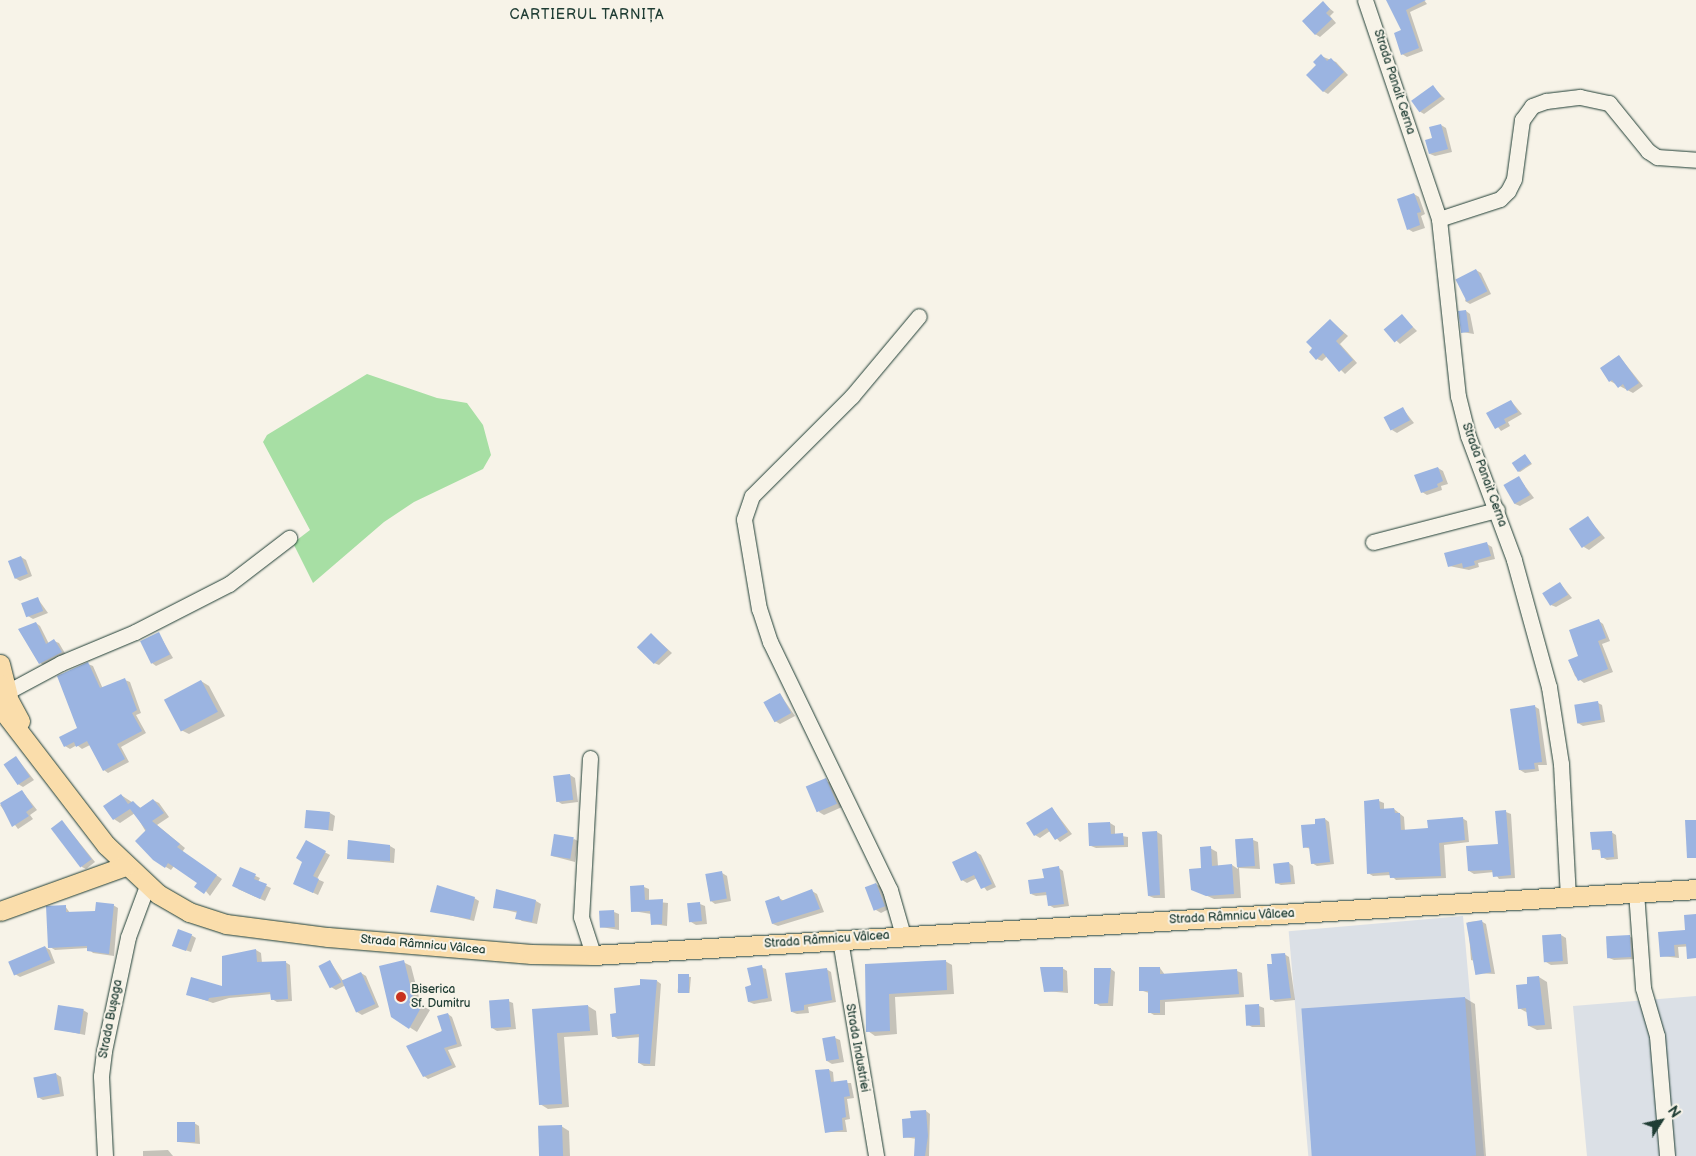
<!DOCTYPE html>
<meta charset="utf-8">
<style>
body{margin:0}
#map{position:relative;width:1696px;height:1156px;overflow:hidden;background:#f7f3e8;font-family:"Balsamiq Sans",sans-serif}
div>[style]{position:absolute}
.built>*{inset:0;background:#dbe0e6;transform-origin:0 0}
.green>*{inset:0;background:#a7dfa4}
.shadow>*{inset:0;background:#0003;transform-origin:0 0}
.building>*{inset:0;background:#9bb4e1;transform-origin:0 0}
.roads{filter:drop-shadow(0 0 1px #1f3d34) drop-shadow(0 0 1px #1f3d34)}
.minor>*{height:15px;margin:-7.5px;padding:0 7.5px;transform-origin:7.5px;border-radius:7.5px;background:#f7f3e8}
.major>*{height:19px;margin:-9.5px;padding:0 9.5px;transform-origin:9.5px;border-radius:9.5px;background:#faddab}
.dots>*{width:14px;height:14px;translate:-50% -50%;box-sizing:border-box;border:2px solid #f7f3e8;border-radius:50%}
span{translate:-50% -50%;white-space:nowrap;text-align:center;line-height:1.15;-webkit-text-stroke:4px #f7f3e8;paint-order:stroke}
.street-label{font-size:12px;color:#1f3d34}
.poi-label{font-size:12px;color:#1f3d34}
.left{translate:0 -50%;text-align:left}
.neighbourhood-label{font-size:14px;color:#1f3d34;letter-spacing:1px}
.north{position:absolute;left:1636px;top:1096px;width:50px;height:50px;-webkit-text-stroke:4px #f7f3e8;paint-order:stroke;rotate:55deg;font-size:14px;font-weight:700;line-height:20px;text-align:center;color:#1f3d34}
.north::after{content:'';display:block;margin:auto;width:18px;height:22px;background:#1f3d34;clip-path:polygon(50% 0,100% 100%,50% 72%,0 100%)}
</style>
<div id="map">
<div class="built">
<i style="left:1463px;top:916px;width:241px;height:175px;rotate:85deg"></i>
<i style="clip-path:polygon(1696px 996px,1696px 1156px,1587px 1156px,1573px 1006px)"></i>
</div>
<div class="green">
<i style="clip-path:polygon(367px 374px,437px 398px,467px 403px,483px 425px,491px 455px,483px 469px,414px 502px,384px 522px,313px 583px,293px 543px,310px 530px,263px 442px,267px 435px)"></i>
</div>
<div class="shadow">
<i style="clip-path:polygon(1388px 0,1424px 0,1427px 4px,1410px 12px,1423px 51px,1407px 57px,1402px 54px,1403px 31px)"></i>
<i style="clip-path:polygon(1323px 3px,1334px 12px,1330px 16px,1336px 23px,1320px 37px,1315px 34px)"></i>
<i style="clip-path:polygon(1321px 56px,1336px 62px,1348px 75px,1328px 94px,1323px 91px,1318px 65px)"></i>
<i style="clip-path:polygon(1433px 87px,1445px 99px,1424px 114px,1419px 111px)"></i>
<i style="clip-path:polygon(1441px 125px,1446px 128px,1452px 152px,1435px 156px,1430px 154px)"></i>
<i style="clip-path:polygon(1414px 194px,1419px 197px,1425px 214px,1421px 216px,1425px 228px,1413px 232px,1408px 229px)"></i>
<i style="clip-path:polygon(1476px 270px,1481px 273px,1491px 294px,1470px 304px,1465px 301px)"></i>
<i style="clip-path:polygon(1466px 311px,1470px 314px,1474px 334px,1462px 332px)"></i>
<i style="clip-path:polygon(1402px 316px,1417px 331px,1400px 344px,1385px 330px)"></i>
<i style="clip-path:polygon(1330px 320px,1348px 336px,1340px 344px,1357px 363px,1345px 374px,1327px 356px,1322px 361px,1317px 359px)"></i>
<i style="clip-path:polygon(1619px 356px,1643px 386px,1633px 393px,1610px 381px,1602px 368px)"></i>
<i style="clip-path:polygon(1511px 401px,1522px 414px,1508px 422px,1510px 426px,1501px 431px,1488px 414px)"></i>
<i style="clip-path:polygon(1403px 409px,1414px 423px,1397px 433px,1392px 430px)"></i>
<i style="clip-path:polygon(1525px 455px,1532px 464px,1520px 472px,1518px 471px)"></i>
<i style="clip-path:polygon(1438px 468px,1443px 471px,1448px 484px,1441px 486px,1442px 490px,1427px 495px,1422px 492px)"></i>
<i style="clip-path:polygon(1519px 478px,1534px 498px,1520px 506px,1515px 504px)"></i>
<i style="clip-path:polygon(1588px 518px,1605px 538px,1589px 550px,1584px 547px)"></i>
<i style="clip-path:polygon(1487px 544px,1492px 547px,1495px 559px,1478px 563px,1479px 567px,1469px 570px,1449px 566px)"></i>
<i style="clip-path:polygon(21px 557px,26px 560px,32px 576px,20px 581px,15px 578px)"></i>
<i style="clip-path:polygon(1560px 583px,1572px 598px,1556px 607px,1551px 605px)"></i>
<i style="clip-path:polygon(38px 599px,48px 613px,33px 619px,28px 616px)"></i>
<i style="clip-path:polygon(1599px 621px,1603px 624px,1610px 641px,1602px 644px,1613px 672px,1584px 683px,1575px 676px,1569px 661px,1580px 657px)"></i>
<i style="clip-path:polygon(36px 623px,40px 626px,49px 644px,54px 641px,59px 643px,66px 655px,45px 666px,40px 663px)"></i>
<i style="clip-path:polygon(159px 634px,173px 658px,156px 666px,152px 663px)"></i>
<i style="clip-path:polygon(652px 635px,672px 653px,659px 665px,654px 663px)"></i>
<i style="clip-path:polygon(88px 664px,93px 666px,103px 689px,125px 680px,130px 682px,141px 713px,136px 715px,146px 733px,121px 747px,129px 762px,108px 773px,104px 770px,90px 745px,82px 749px,77px 745px,70px 749px,65px 746px,79px 728px)"></i>
<i style="clip-path:polygon(201px 681px,209px 686px,225px 716px,189px 734px,181px 730px)"></i>
<i style="clip-path:polygon(780px 694px,795px 716px,780px 724px,775px 721px)"></i>
<i style="clip-path:polygon(1598px 703px,1602px 705px,1605px 722px,1583px 726px,1578px 723px)"></i>
<i style="clip-path:polygon(1534px 706px,1539px 709px,1547px 765px,1538px 765px,1539px 771px,1525px 773px,1520px 770px)"></i>
<i style="clip-path:polygon(16px 757px,34px 780px,23px 787px,18px 784px)"></i>
<i style="clip-path:polygon(570px 775px,575px 778px,578px 802px,562px 804px,557px 801px)"></i>
<i style="clip-path:polygon(825px 780px,830px 783px,842px 807px,824px 815px,819px 812px)"></i>
<i style="clip-path:polygon(22px 791px,37px 810px,30px 815px,33px 819px,18px 829px,0 805px)"></i>
<i style="clip-path:polygon(121px 795px,141px 808px,153px 800px,159px 803px,169px 817px,157px 825px,185px 848px,182px 852px,222px 879px,210px 896px,199px 883px,174px 866px,171px 870px,166px 867px,135px 813px,120px 823px,114px 819px,105px 807px)"></i>
<i style="clip-path:polygon(1379px 801px,1384px 803px,1384px 810px,1394px 809px,1404px 817px,1405px 831px,1429px 829px,1462px 818px,1467px 821px,1469px 842px,1444px 845px,1446px 878px,1396px 880px,1391px 875px,1373px 876px,1368px 873px)"></i>
<i style="clip-path:polygon(1052px 808px,1072px 834px,1060px 842px,1050px 831px,1040px 838px,1035px 835px)"></i>
<i style="clip-path:polygon(1506px 812px,1511px 814px,1515px 878px,1499px 879px,1494px 872px,1474px 874px,1469px 871px,1499px 845px)"></i>
<i style="clip-path:polygon(330px 813px,335px 816px,333px 831px,306px 827px)"></i>
<i style="clip-path:polygon(1325px 819px,1329px 822px,1334px 864px,1317px 866px,1312px 863px,1311px 849px,1304px 847px,1316px 825px)"></i>
<i style="clip-path:polygon(62px 821px,95px 862px,86px 869px,82px 867px)"></i>
<i style="clip-path:polygon(1110px 823px,1115px 826px,1115px 835px,1128px 837px,1128px 847px,1096px 848px,1091px 846px)"></i>
<i style="clip-path:polygon(1157px 832px,1162px 835px,1165px 898px,1154px 898px,1149px 896px)"></i>
<i style="clip-path:polygon(1611px 832px,1616px 835px,1618px 859px,1607px 860px,1602px 857px,1602px 851px,1593px 849px)"></i>
<i style="clip-path:polygon(574px 839px,578px 841px,575px 862px,552px 856px)"></i>
<i style="clip-path:polygon(1253px 840px,1258px 842px,1260px 869px,1239px 868px,1241px 898px,1214px 899px,1192px 889px,1210px 848px,1217px 852px,1218px 866px,1232px 865px,1238px 869px,1236px 841px)"></i>
<i style="clip-path:polygon(306px 842px,330px 855px,317px 879px,324px 882px,318px 895px,299px 886px)"></i>
<i style="clip-path:polygon(390px 846px,395px 849px,394px 863px,348px 859px)"></i>
<i style="clip-path:polygon(976px 852px,981px 855px,996px 887px,987px 891px,977px 878px,967px 883px,962px 880px)"></i>
<i style="clip-path:polygon(1289px 863px,1293px 866px,1295px 884px,1281px 885px,1276px 883px)"></i>
<i style="clip-path:polygon(1059px 868px,1063px 871px,1069px 906px,1054px 908px,1049px 905px,1048px 895px,1036px 896px,1031px 894px)"></i>
<i style="clip-path:polygon(241px 869px,260px 878px,258px 882px,271px 888px,265px 901px,238px 889px)"></i>
<i style="clip-path:polygon(722px 873px,727px 876px,731px 901px,715px 904px,711px 901px)"></i>
<i style="clip-path:polygon(876px 884px,881px 887px,889px 909px,881px 913px,876px 910px)"></i>
<i style="clip-path:polygon(644px 887px,649px 889px,649px 901px,668px 903px,667px 926px,652px 924px,651px 914px,633px 911px)"></i>
<i style="clip-path:polygon(812px 891px,817px 894px,824px 912px,778px 926px,773px 924px,779px 898px,784px 901px)"></i>
<i style="clip-path:polygon(474px 898px,479px 901px,474px 921px,432px 911px)"></i>
<i style="clip-path:polygon(536px 901px,541px 904px,537px 924px,522px 921px,517px 918px,518px 913px,495px 907px)"></i>
<i style="clip-path:polygon(700px 904px,705px 906px,707px 924px,696px 925px,691px 922px)"></i>
<i style="clip-path:polygon(113px 905px,118px 908px,114px 956px,93px 953px,88px 948px,55px 950px,50px 947px,65px 906px,70px 913px,96px 912px)"></i>
<i style="clip-path:polygon(614px 912px,619px 914px,619px 930px,601px 927px)"></i>
<i style="clip-path:polygon(1696px 916px,1696px 946px,1678px 947px,1679px 958px,1661px 956px,1687px 931px)"></i>
<i style="clip-path:polygon(1481px 921px,1486px 924px,1495px 974px,1476px 973px,1475px 961px,1471px 960px,1468px 922px)"></i>
<i style="clip-path:polygon(191px 935px,196px 938px,191px 952px,179px 948px)"></i>
<i style="clip-path:polygon(1561px 935px,1566px 938px,1568px 964px,1551px 965px,1546px 962px)"></i>
<i style="clip-path:polygon(1629px 936px,1634px 939px,1636px 959px,1614px 960px,1609px 958px)"></i>
<i style="clip-path:polygon(45px 947px,50px 950px,55px 963px,20px 977px,15px 974px)"></i>
<i style="clip-path:polygon(256px 950px,261px 953px,262px 963px,285px 962px,290px 965px,292px 1001px,277px 1002px,272px 999px,272px 994px,229px 998px,213px 1003px,187px 994px,224px 988px)"></i>
<i style="clip-path:polygon(1284px 954px,1289px 957px,1295px 1000px,1275px 1002px,1271px 999px,1273px 965px)"></i>
<i style="clip-path:polygon(330px 961px,343px 981px,361px 973px,366px 976px,379px 1007px,362px 1015px,357px 1012px,346px 985px,336px 990px,331px 987px)"></i>
<i style="clip-path:polygon(945px 961px,952px 965px,954px 994px,895px 997px,897px 1034px,875px 1036px,868px 1031px,866px 966px)"></i>
<i style="clip-path:polygon(403px 962px,411px 966px,421px 1005px,430px 1010px,417px 1032px,392px 1016px)"></i>
<i style="clip-path:polygon(761px 967px,766px 969px,772px 1001px,754px 1004px,749px 1002px)"></i>
<i style="clip-path:polygon(1062px 968px,1067px 971px,1068px 993px,1045px 991px)"></i>
<i style="clip-path:polygon(1160px 968px,1165px 975px,1237px 971px,1242px 973px,1244px 997px,1165px 1002px,1165px 1015px,1154px 1015px,1149px 1012px,1149px 993px,1140px 990px)"></i>
<i style="clip-path:polygon(826px 969px,831px 972px,836px 1002px,808px 1007px,809px 1013px,797px 1014px,792px 1012px)"></i>
<i style="clip-path:polygon(1111px 969px,1115px 972px,1113px 1006px,1100px 1006px,1095px 1003px)"></i>
<i style="left:679px;top:976px;width:12px;height:16px;rotate:5deg"></i>
<i style="clip-path:polygon(1539px 977px,1547px 982px,1552px 1029px,1537px 1030px,1529px 1026px,1528px 1013px,1519px 1008px,1529px 985px)"></i>
<i style="clip-path:polygon(657px 981px,661px 984px,655px 1066px,644px 1066px,639px 1063px,641px 1037px,618px 1039px,613px 1036px,618px 1014px,641px 987px)"></i>
<i style="clip-path:polygon(1465px 998px,1475px 1004px,1486px 1156px,1313px 1156px)"></i>
<i style="clip-path:polygon(508px 1001px,513px 1003px,516px 1029px,497px 1031px,492px 1028px)"></i>
<i style="clip-path:polygon(588px 1006px,596px 1011px,598px 1035px,564px 1037px,569px 1107px,548px 1109px,540px 1104px,534px 1010px)"></i>
<i style="clip-path:polygon(1259px 1006px,1264px 1008px,1265px 1027px,1252px 1027px,1247px 1024px)"></i>
<i style="clip-path:polygon(83px 1010px,88px 1013px,85px 1035px,57px 1029px)"></i>
<i style="clip-path:polygon(448px 1014px,452px 1017px,462px 1046px,448px 1050px,456px 1067px,428px 1079px,424px 1076px)"></i>
<i style="clip-path:polygon(835px 1038px,840px 1040px,844px 1062px,832px 1064px,827px 1061px)"></i>
<i style="clip-path:polygon(829px 1070px,833px 1072px,834px 1083px,851px 1083px,854px 1098px,847px 1099px,850px 1119px,845px 1120px,847px 1132px,827px 1132px)"></i>
<i style="clip-path:polygon(56px 1074px,61px 1077px,64px 1096px,43px 1100px,38px 1097px)"></i>
<i style="clip-path:polygon(926px 1111px,930px 1114px,929px 1156px,916px 1156px,917px 1139px,904px 1137px,912px 1120px)"></i>
<i style="clip-path:polygon(194px 1123px,199px 1126px,200px 1144px,179px 1142px)"></i>
<i style="clip-path:polygon(561px 1126px,569px 1131px,570px 1156px,541px 1156px)"></i>
<i style="clip-path:polygon(168px 1150px,173px 1156px,143px 1156px,143px 1151px)"></i>
</div>
<div class="building">
<i style="clip-path:polygon(1386px 0,1426px 0,1406px 10px,1419px 48px,1401px 55px,1394px 33px,1401px 30px)"></i>
<i style="clip-path:polygon(1323px 1px,1330px 9px,1326px 13px,1332px 19px,1315px 35px,1302px 21px)"></i>
<i style="clip-path:polygon(1321px 54px,1327px 61px,1331px 58px,1344px 72px,1323px 92px,1306px 75px,1316px 65px,1313px 62px)"></i>
<i style="left:1433px;top:85px;width:14px;height:27px;rotate:54deg"></i>
<i style="clip-path:polygon(1441px 124px,1448px 149px,1429px 154px,1425px 140px,1432px 138px,1429px 127px)"></i>
<i style="clip-path:polygon(1414px 193px,1421px 212px,1417px 213px,1420px 225px,1407px 230px,1397px 199px)"></i>
<i style="left:1476px;top:269px;width:25px;height:23px;rotate:63deg"></i>
<i style="left:1466px;top:310px;width:22px;height:8px;rotate:82deg"></i>
<i style="left:1402px;top:314px;width:17px;height:24px;rotate:50deg"></i>
<i style="clip-path:polygon(1330px 319px,1344px 333px,1336px 341px,1353px 360px,1339px 372px,1323px 353px,1316px 360px,1309px 352px,1312px 348px,1306px 342px)"></i>
<i style="clip-path:polygon(1619px 355px,1639px 383px,1627px 391px,1623px 384px,1618px 388px,1612px 380px,1609px 382px,1600px 368px)"></i>
<i style="clip-path:polygon(1511px 400px,1518px 412px,1504px 419px,1506px 423px,1495px 429px,1486px 413px)"></i>
<i style="left:1403px;top:407px;width:15px;height:22px;rotate:62deg"></i>
<i style="left:1525px;top:454px;width:11px;height:16px;rotate:56deg"></i>
<i style="clip-path:polygon(1438px 467px,1443px 481px,1437px 484px,1438px 487px,1421px 493px,1414px 475px)"></i>
<i style="left:1519px;top:476px;width:22px;height:18px;rotate:60deg"></i>
<i style="left:1588px;top:516px;width:23px;height:23px;rotate:56deg"></i>
<i style="clip-path:polygon(1487px 542px,1491px 556px,1474px 561px,1475px 565px,1463px 568px,1462px 563px,1448px 567px,1444px 553px)"></i>
<i style="left:21px;top:556px;width:19px;height:14px;rotate:69deg"></i>
<i style="left:1560px;top:582px;width:15px;height:21px;rotate:58deg"></i>
<i style="left:38px;top:597px;width:15px;height:18px;rotate:70deg"></i>
<i style="clip-path:polygon(1599px 619px,1606px 638px,1598px 641px,1608px 669px,1578px 681px,1568px 660px,1578px 656px,1569px 630px)"></i>
<i style="clip-path:polygon(36px 622px,46px 644px,54px 639px,62px 652px,39px 664px,18px 629px)"></i>
<i style="left:159px;top:632px;width:25px;height:21px;rotate:64deg"></i>
<i style="left:651px;top:633px;width:24px;height:20px;rotate:45deg"></i>
<i style="clip-path:polygon(88px 662px,100px 688px,125px 678px,137px 710px,132px 713px,142px 731px,117px 744px,125px 759px,103px 771px,87px 741px,76px 747px,74px 742px,64px 747px,59px 737px,77px 728px,57px 676px)"></i>
<i style="left:201px;top:680px;width:36px;height:42px;rotate:62deg"></i>
<i style="left:780px;top:693px;width:23px;height:19px;rotate:61deg"></i>
<i style="left:1598px;top:701px;width:19px;height:24px;rotate:81deg"></i>
<i style="clip-path:polygon(1535px 705px,1542px 762px,1534px 763px,1535px 769px,1519px 770px,1510px 709px)"></i>
<i style="left:16px;top:756px;width:25px;height:15px;rotate:56deg"></i>
<i style="left:570px;top:774px;width:26px;height:17px;rotate:83deg"></i>
<i style="left:826px;top:778px;width:28px;height:22px;rotate:67deg"></i>
<i style="clip-path:polygon(22px 790px,33px 807px,26px 812px,29px 816px,12px 827px,0 803px)"></i>
<i style="clip-path:polygon(121px 794px,128px 804px,133px 801px,140px 808px,153px 799px,164px 813px,152px 821px,180px 844px,177px 847px,217px 875px,204px 894px,194px 887px,197px 883px,168px 863px,165px 868px,153px 860px,135px 841px,146px 830px,130px 809px,113px 820px,103px 806px)"></i>
<i style="clip-path:polygon(1379px 799px,1380px 809px,1394px 808px,1395px 813px,1400px 813px,1401px 830px,1428px 828px,1427px 820px,1463px 817px,1465px 840px,1439px 843px,1441px 876px,1390px 878px,1389px 872px,1367px 874px,1364px 801px)"></i>
<i style="clip-path:polygon(1052px 807px,1068px 832px,1055px 840px,1047px 828px,1034px 836px,1026px 823px)"></i>
<i style="left:306px;top:810px;width:24px;height:18px;rotate:5deg"></i>
<i style="clip-path:polygon(1506px 810px,1511px 875px,1493px 877px,1492px 870px,1468px 871px,1466px 846px,1498px 844px,1495px 811px)"></i>
<i style="clip-path:polygon(1325px 818px,1330px 862px,1311px 864px,1309px 847px,1303px 848px,1301px 825px,1315px 824px,1315px 819px)"></i>
<i style="left:62px;top:820px;width:49px;height:14px;rotate:53deg"></i>
<i style="clip-path:polygon(1685px 820px,1696px 820px,1696px 858px,1687px 858px)"></i>
<i style="clip-path:polygon(1110px 822px,1111px 834px,1123px 833px,1124px 845px,1089px 846px,1088px 823px)"></i>
<i style="clip-path:polygon(1157px 831px,1160px 895px,1148px 896px,1142px 832px)"></i>
<i style="clip-path:polygon(1612px 831px,1614px 857px,1601px 858px,1600px 849px,1592px 850px,1590px 832px)"></i>
<i style="left:554px;top:834px;width:20px;height:22px;rotate:9deg"></i>
<i style="left:1253px;top:838px;width:28px;height:18px;rotate:86deg"></i>
<i style="clip-path:polygon(306px 840px,326px 851px,313px 876px,319px 879px,313px 893px,293px 884px,302px 862px,296px 858px)"></i>
<i style="clip-path:polygon(348px 840px,390px 845px,390px 861px,347px 859px)"></i>
<i style="clip-path:polygon(1211px 846px,1212px 866px,1232px 864px,1234px 894px,1206px 896px,1191px 890px,1189px 869px,1201px 868px,1200px 847px)"></i>
<i style="clip-path:polygon(976px 851px,992px 884px,981px 889px,974px 875px,961px 881px,952px 862px)"></i>
<i style="left:1289px;top:862px;width:20px;height:16px;rotate:84deg"></i>
<i style="clip-path:polygon(1059px 866px,1064px 904px,1048px 906px,1046px 892px,1030px 894px,1028px 880px,1044px 878px,1042px 869px)"></i>
<i style="clip-path:polygon(240px 867px,256px 874px,254px 879px,267px 884px,260px 899px,232px 886px)"></i>
<i style="left:722px;top:871px;width:28px;height:17px;rotate:80deg"></i>
<i style="left:876px;top:883px;width:25px;height:12px;rotate:69deg"></i>
<i style="clip-path:polygon(437px 885px,475px 897px,470px 919px,430px 912px)"></i>
<i style="clip-path:polygon(644px 885px,645px 900px,663px 899px,662px 924px,651px 925px,650px 911px,631px 912px,630px 886px)"></i>
<i style="clip-path:polygon(496px 889px,536px 900px,532px 922px,515px 919px,517px 911px,493px 908px)"></i>
<i style="clip-path:polygon(812px 889px,820px 909px,772px 924px,765px 901px,779px 896px,781px 901px)"></i>
<i style="clip-path:polygon(96px 902px,114px 904px,109px 954px,87px 951px,87px 946px,48px 948px,46px 906px,66px 905px,66px 912px,95px 911px)"></i>
<i style="left:700px;top:902px;width:19px;height:13px;rotate:84deg"></i>
<i style="left:614px;top:910px;width:17px;height:15px;rotate:87deg"></i>
<i style="clip-path:polygon(1696px 914px,1696px 958px,1687px 959px,1686px 944px,1674px 945px,1675px 956px,1660px 957px,1658px 932px,1685px 930px,1684px 915px)"></i>
<i style="left:1482px;top:920px;width:53px;height:16px;rotate:80deg"></i>
<i style="left:178px;top:929px;width:15px;height:18px;rotate:20deg"></i>
<i style="left:1561px;top:934px;width:27px;height:19px;rotate:86deg"></i>
<i style="left:1630px;top:935px;width:22px;height:24px;rotate:87deg"></i>
<i style="left:45px;top:946px;width:15px;height:40px;rotate:67deg"></i>
<i style="clip-path:polygon(256px 949px,257px 962px,286px 961px,288px 999px,271px 1000px,270px 992px,224px 996px,209px 998px,208px 1001px,186px 995px,191px 977px,222px 986px,222px 956px)"></i>
<i style="clip-path:polygon(1285px 953px,1291px 998px,1270px 1000px,1267px 964px,1272px 964px,1271px 954px)"></i>
<i style="left:330px;top:960px;width:25px;height:13px;rotate:63deg"></i>
<i style="clip-path:polygon(404px 960px,414px 1001px,423px 1004px,409px 1029px,391px 1017px,379px 966px)"></i>
<i style="clip-path:polygon(946px 960px,947px 990px,889px 994px,890px 1031px,866px 1032px,865px 964px)"></i>
<i style="clip-path:polygon(762px 965px,768px 998px,748px 1002px,745px 987px,751px 985px,747px 968px)"></i>
<i style="clip-path:polygon(1040px 967px,1063px 967px,1063px 991px,1044px 992px)"></i>
<i style="clip-path:polygon(1139px 967px,1160px 967px,1160px 974px,1237px 969px,1239px 994px,1160px 1000px,1160px 1013px,1148px 1013px,1148px 991px,1139px 991px)"></i>
<i style="clip-path:polygon(827px 968px,832px 1000px,804px 1005px,804px 1010px,791px 1012px,785px 973px)"></i>
<i style="clip-path:polygon(1094px 968px,1111px 968px,1108px 1003px,1094px 1004px)"></i>
<i style="left:361px;top:972px;width:35px;height:21px;rotate:66deg"></i>
<i style="left:678px;top:974px;width:11px;height:19px"></i>
<i style="clip-path:polygon(1539px 976px,1545px 1025px,1528px 1026px,1526px 1008px,1518px 1009px,1516px 985px,1527px 984px,1527px 977px)"></i>
<i style="clip-path:polygon(640px 979px,657px 980px,650px 1064px,638px 1063px,639px 1034px,612px 1037px,610px 1014px,616px 1013px,614px 988px,640px 985px)"></i>
<i style="left:1465px;top:997px;width:159px;height:164px;rotate:86deg"></i>
<i style="left:509px;top:999px;width:28px;height:20px;rotate:86deg"></i>
<i style="left:1259px;top:1004px;width:21px;height:14px;rotate:87deg"></i>
<i style="left:58px;top:1005px;width:26px;height:25px;rotate:9deg"></i>
<i style="clip-path:polygon(588px 1005px,590px 1031px,557px 1033px,562px 1104px,539px 1105px,532px 1009px)"></i>
<i style="clip-path:polygon(448px 1013px,457px 1044px,444px 1048px,452px 1065px,423px 1077px,406px 1046px,442px 1031px,437px 1016px)"></i>
<i style="left:835px;top:1036px;width:23px;height:13px;rotate:80deg"></i>
<i style="clip-path:polygon(829px 1069px,831px 1082px,847px 1080px,850px 1096px,844px 1097px,846px 1117px,842px 1118px,843px 1130px,825px 1133px,815px 1070px)"></i>
<i style="left:56px;top:1073px;width:21px;height:23px;rotate:79deg"></i>
<i style="clip-path:polygon(926px 1110px,928px 1136px,925px 1156px,914px 1156px,915px 1137px,903px 1138px,902px 1119px,911px 1118px,910px 1111px)"></i>
<i style="left:177px;top:1122px;width:18px;height:20px"></i>
<i style="left:562px;top:1125px;width:31px;height:24px;rotate:88deg"></i>
</div>
<div class="roads">
<div class="minor">
<i style="left:1365px;top:0;width:231px;rotate:71.3deg"></i>
<i style="left:1439px;top:219px;width:178px;rotate:83.9deg"></i>
<i style="left:1458px;top:396px;width:41px;rotate:76deg"></i>
<i style="left:1468px;top:436px;width:132px;rotate:69.6deg"></i>
<i style="left:1514px;top:560px;width:132px;rotate:74.6deg"></i>
<i style="left:1549px;top:687px;width:78px;rotate:81.1deg"></i>
<i style="left:1561px;top:764px;width:132px;rotate:87deg"></i>
<i style="left:1439px;top:219px;width:64px;rotate:-18.2deg"></i>
<i style="left:1500px;top:199px;width:11px;rotate:-45deg"></i>
<i style="left:1508px;top:191px;width:13px;rotate:-63deg"></i>
<i style="left:1514px;top:179px;width:60px;rotate:-82.3deg"></i>
<i style="left:1522px;top:120px;width:17px;rotate:-54deg"></i>
<i style="left:1532px;top:106px;width:15px;rotate:-20deg"></i>
<i style="left:1546px;top:101px;width:34px;rotate:-7deg"></i>
<i style="left:1580px;top:97px;width:30px;rotate:12deg"></i>
<i style="left:1609px;top:103px;width:62px;rotate:50.9deg"></i>
<i style="left:1648px;top:151px;width:11px;rotate:34deg"></i>
<i style="left:1657px;top:157px;width:39px;rotate:4deg"></i>
<i style="left:1373px;top:542px;width:128px;rotate:-14.5deg"></i>
<i style="left:7px;top:692px;width:61px;rotate:-28.2deg"></i>
<i style="left:61px;top:663px;width:80px;rotate:-22.7deg"></i>
<i style="left:135px;top:632px;width:106px;rotate:-27.1deg"></i>
<i style="left:229px;top:584px;width:76px;rotate:-37.5deg"></i>
<i style="left:590px;top:758px;width:159px;rotate:93.2deg"></i>
<i style="left:581px;top:917px;width:40px;rotate:72deg"></i>
<i style="left:1636px;top:892px;width:96px;rotate:85.8deg"></i>
<i style="left:1643px;top:988px;width:50px;rotate:73.7deg"></i>
<i style="left:1657px;top:1036px;width:120px;rotate:85.2deg"></i>
<i style="left:903px;top:935px;width:47px;rotate:-106.1deg"></i>
<i style="left:890px;top:890px;width:276px;rotate:-115.8deg"></i>
<i style="left:770px;top:642px;width:35px;rotate:-108deg"></i>
<i style="left:759px;top:609px;width:91px;rotate:-99.5deg"></i>
<i style="left:744px;top:519px;width:24px;rotate:-71deg"></i>
<i style="left:752px;top:496px;width:141px;rotate:-45deg"></i>
<i style="left:852px;top:396px;width:104px;rotate:-50.1deg"></i>
<i style="left:840px;top:940px;width:219px;rotate:80.5deg"></i>
<i style="left:105px;top:1156px;width:80px;rotate:-92.9deg"></i>
<i style="left:101px;top:1076px;width:25px;rotate:-83deg"></i>
<i style="left:104px;top:1051px;width:116px;rotate:-78.1deg"></i>
<i style="left:128px;top:937px;width:54px;rotate:-69.6deg"></i>
</div>
<div class="major">
<i style="left:0;top:664px;width:32px;rotate:76deg"></i>
<i style="left:0;top:684px;width:42px;rotate:61.6deg"></i>
<i style="left:0;top:707px;width:174px;rotate:52.5deg"></i>
<i style="left:106px;top:845px;width:71px;rotate:43.3deg"></i>
<i style="left:158px;top:894px;width:36px;rotate:30deg"></i>
<i style="left:189px;top:912px;width:39px;rotate:18deg"></i>
<i style="left:226px;top:924px;width:103px;rotate:7.3deg"></i>
<i style="left:328px;top:937px;width:204px;rotate:4.8deg"></i>
<i style="left:531px;top:954px;width:62px;rotate:0.9deg"></i>
<i style="left:593px;top:955px;width:1105px;rotate:-3.42deg"></i>
<i style="left:0;top:911px;width:133px;rotate:-19.8deg"></i>
</div>
</div>
<div class="dots">
<i style="left:401px;top:997px;background:#c8321e"></i>
</div>
<div class="street-label">
<span style="left:1394px;top:82px;rotate:72deg">Strada Panait Cerna</span>
<span style="left:1484px;top:475px;rotate:70deg">Strada Panait Cerna</span>
<span style="left:1232px;top:917px;rotate:-3deg">Strada Râmnicu Vâlcea</span>
<span style="left:827px;top:940px;rotate:-4deg">Strada Râmnicu Vâlcea</span>
<span style="left:423px;top:945px;rotate:5deg">Strada Râmnicu Vâlcea</span>
<span style="left:111px;top:1019px;rotate:-79deg">Strada Bușaga</span>
<span style="left:857px;top:1048px;rotate:80deg">Strada Industriei</span>
</div>
<div class="poi-label">
<span class="left" style="left:411px;top:997px">Biserica<br>Sf. Dumitru</span>
</div>
<div class="neighbourhood-label">
<span style="left:587px;top:15px">CARTIERUL TARNIȚA</span>
</div>
<div class="north">N</div>
</div>
